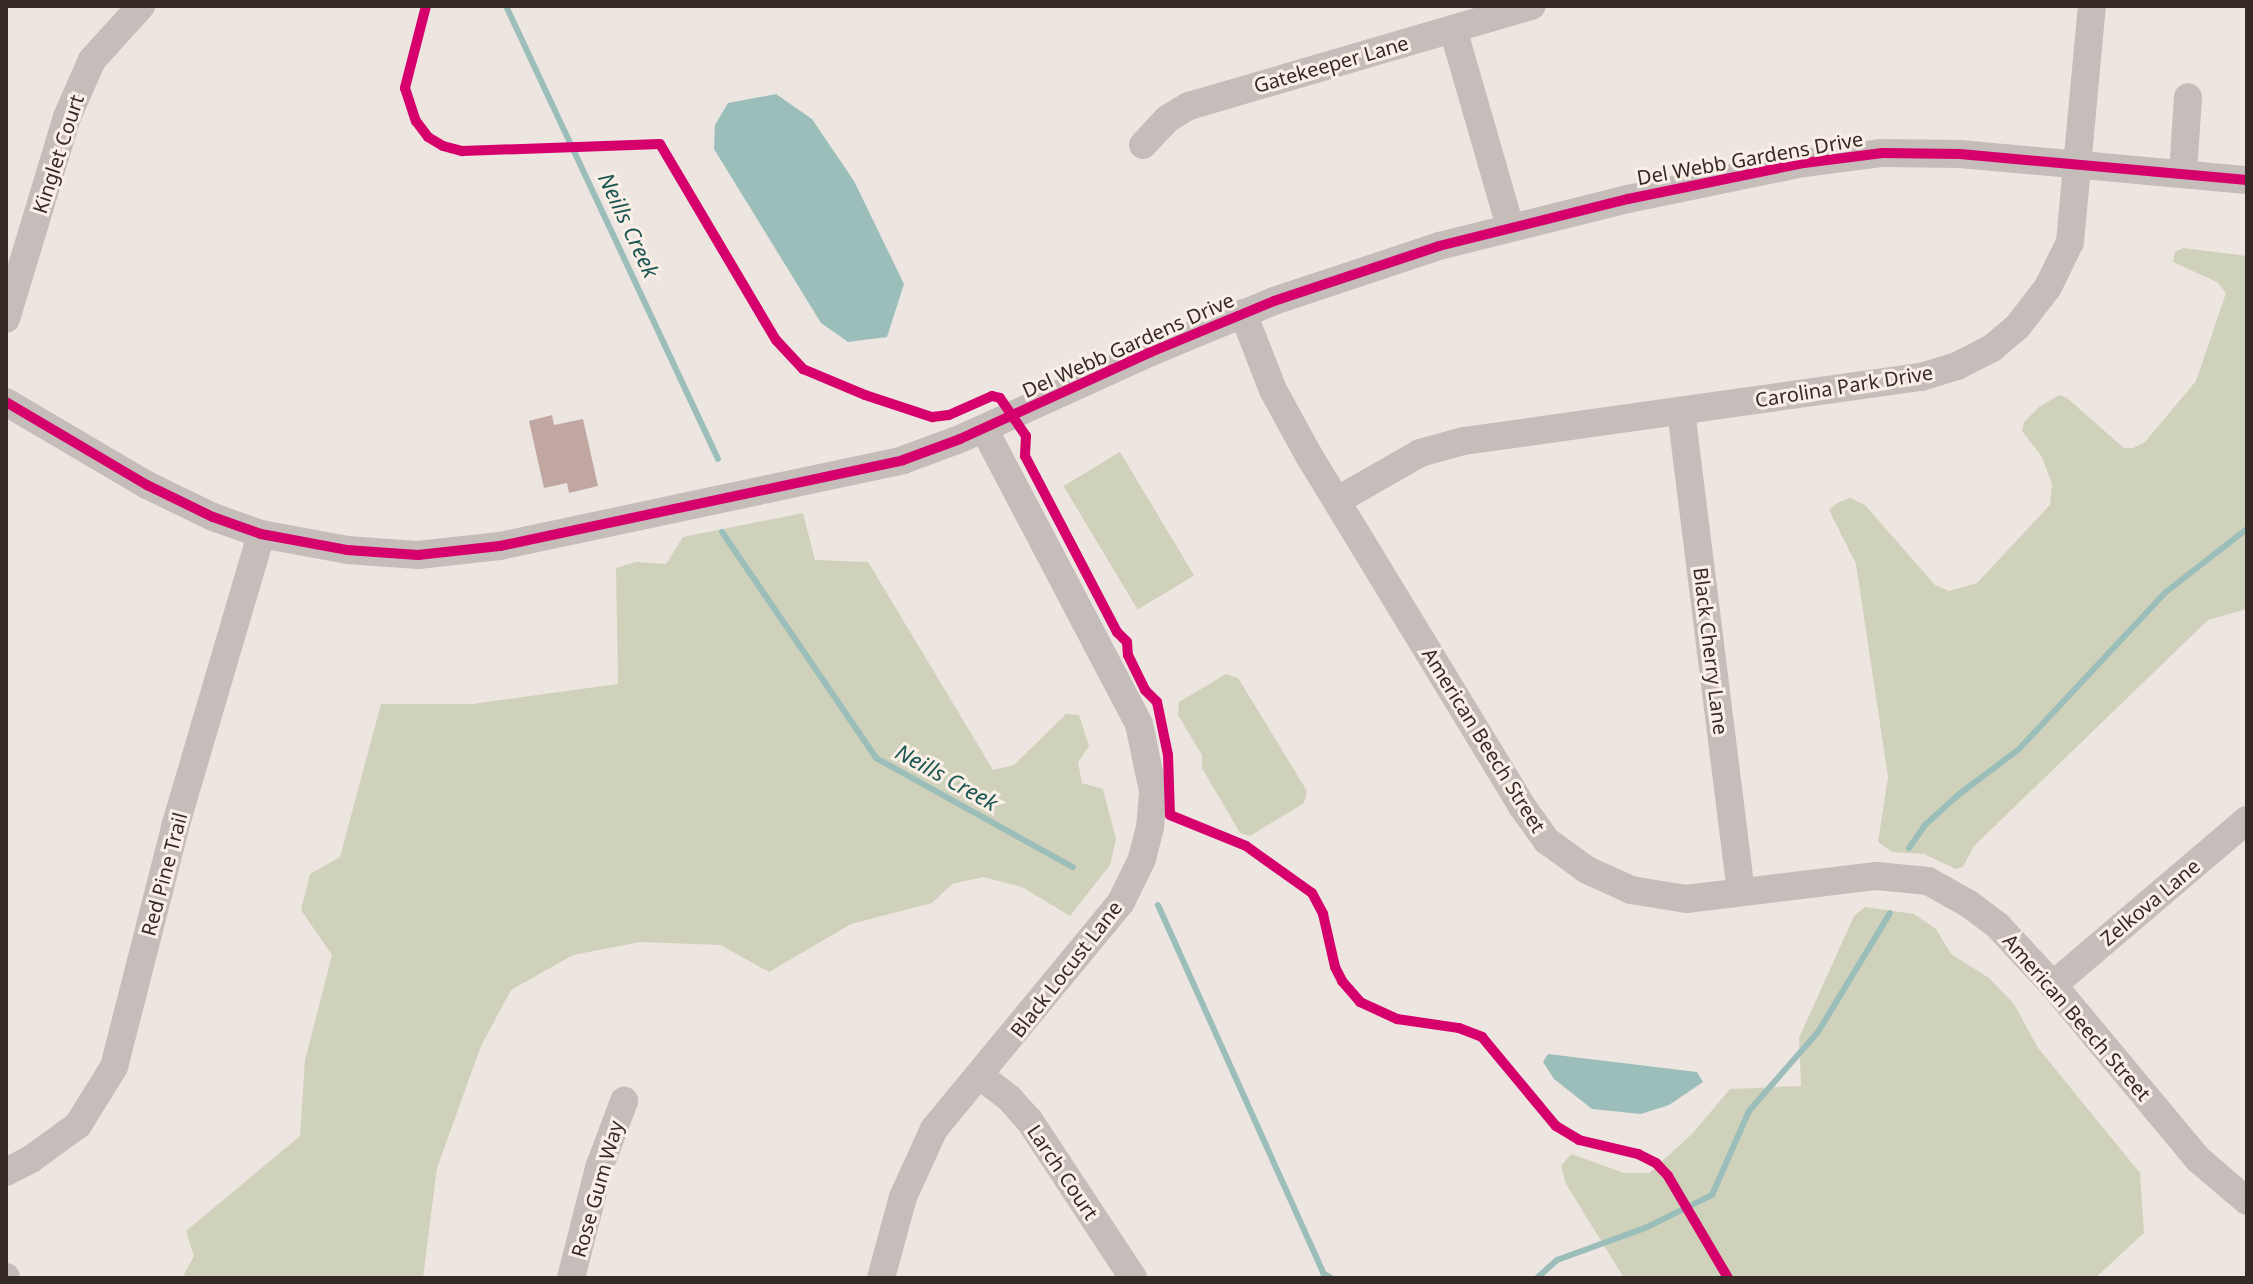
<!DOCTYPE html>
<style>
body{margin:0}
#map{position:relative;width:2253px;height:1284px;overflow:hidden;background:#ede5e0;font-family:"Noto Sans",sans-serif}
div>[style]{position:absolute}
.green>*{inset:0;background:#d0d1ba;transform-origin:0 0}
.water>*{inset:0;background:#9cbeba}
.stream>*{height:6px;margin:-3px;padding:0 3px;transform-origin:3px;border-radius:3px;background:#9cbeba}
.building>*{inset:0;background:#c0a7a2}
.minor>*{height:28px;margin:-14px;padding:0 14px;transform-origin:14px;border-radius:14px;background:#c5bdb9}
.cycleway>*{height:10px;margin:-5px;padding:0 5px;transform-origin:5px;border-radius:5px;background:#d6006c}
span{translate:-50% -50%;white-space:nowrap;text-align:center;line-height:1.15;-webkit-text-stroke:6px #f9efe7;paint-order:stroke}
.street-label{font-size:20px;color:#362a27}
.water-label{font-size:22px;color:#1d5754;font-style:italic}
.frame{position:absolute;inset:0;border:8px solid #362a27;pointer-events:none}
</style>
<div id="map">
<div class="green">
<i style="clip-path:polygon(2183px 248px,2247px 256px,2247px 609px,2208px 620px,1974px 846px,1963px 867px,1956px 869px,1924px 854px,1892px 852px,1878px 842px,1888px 777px,1856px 564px,1829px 510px,1837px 503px,1850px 498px,1865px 505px,1935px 585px,1949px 591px,1977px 583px,2050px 505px,2052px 484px,2042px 457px,2022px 431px,2024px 422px,2039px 407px,2059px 395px,2067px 398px,2124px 448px,2133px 448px,2145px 442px,2196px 381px,2226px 293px,2217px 282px,2173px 262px,2175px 252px)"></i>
<i style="left:1120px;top:452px;width:144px;height:66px;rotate:59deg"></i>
<i style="clip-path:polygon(803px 513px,815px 560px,868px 562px,993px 770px,1014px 765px,1066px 714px,1079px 715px,1089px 746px,1078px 762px,1082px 783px,1103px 789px,1116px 839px,1110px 865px,1070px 916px,1022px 887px,983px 877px,952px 884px,932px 903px,851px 924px,769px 972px,721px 945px,640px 942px,573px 955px,511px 990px,481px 1046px,437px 1168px,423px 1278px,182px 1278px,194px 1256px,186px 1231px,300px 1136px,305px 1060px,332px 955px,301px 910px,310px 874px,340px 857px,381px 704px,472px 704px,618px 684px,616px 568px,636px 562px,666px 564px,683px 537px)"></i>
<i style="clip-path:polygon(1226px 674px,1238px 678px,1307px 791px,1304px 803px,1250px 836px,1240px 833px,1202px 768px,1202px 755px,1178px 715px,1179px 702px)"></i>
<i style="clip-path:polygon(1865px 907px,1914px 914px,1936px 929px,1951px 954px,1989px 978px,2014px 1004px,2038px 1048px,2140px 1173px,2144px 1233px,2095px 1278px,1624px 1278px,1566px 1184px,1561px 1166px,1571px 1154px,1624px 1173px,1649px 1173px,1692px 1134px,1730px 1089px,1801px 1086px,1799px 1038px,1854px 916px)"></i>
</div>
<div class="water">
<i style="clip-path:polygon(776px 94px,812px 119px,854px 181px,904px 284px,887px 337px,848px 342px,821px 323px,714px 149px,715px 125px,728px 103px)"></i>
<i style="clip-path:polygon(1548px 1054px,1697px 1072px,1703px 1082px,1669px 1105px,1641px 1114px,1592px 1109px,1554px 1079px,1543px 1062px)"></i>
</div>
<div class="stream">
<i style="left:506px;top:6px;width:500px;rotate:64.92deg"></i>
<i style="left:722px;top:532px;width:273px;rotate:55.7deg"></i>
<i style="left:876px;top:758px;width:225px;rotate:29deg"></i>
<i style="left:1909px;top:848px;width:28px;rotate:-55deg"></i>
<i style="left:1925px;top:825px;width:45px;rotate:-42.3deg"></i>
<i style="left:1958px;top:795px;width:75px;rotate:-36.9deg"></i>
<i style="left:2018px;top:750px;width:216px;rotate:-46.9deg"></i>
<i style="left:2166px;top:592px;width:103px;rotate:-37.9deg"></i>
<i style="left:1158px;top:905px;width:403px;rotate:65.8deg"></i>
<i style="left:1323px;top:1273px;width:9px;rotate:32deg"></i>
<i style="left:1537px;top:1278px;width:27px;rotate:-42deg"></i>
<i style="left:1557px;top:1260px;width:94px;rotate:-20deg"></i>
<i style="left:1645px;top:1228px;width:75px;rotate:-26.2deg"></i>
<i style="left:1712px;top:1195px;width:92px;rotate:-66.2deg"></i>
<i style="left:1749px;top:1111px;width:105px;rotate:-48.9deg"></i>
<i style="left:1818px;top:1032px;width:139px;rotate:-58.8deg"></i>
</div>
<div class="building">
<i style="clip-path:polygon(552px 415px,554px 425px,583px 419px,598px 486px,569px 493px,567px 483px,544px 488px,529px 421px)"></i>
</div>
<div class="minor">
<i style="left:1453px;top:29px;width:206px;rotate:73.9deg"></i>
<i style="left:1143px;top:145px;width:35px;rotate:-47deg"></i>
<i style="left:1167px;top:119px;width:26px;rotate:-31deg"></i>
<i style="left:1189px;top:106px;width:357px;rotate:-16.3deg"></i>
<i style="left:2183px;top:174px;width:77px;rotate:-86.3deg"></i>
<i style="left:1243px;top:313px;width:83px;rotate:68.7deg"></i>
<i style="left:1273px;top:390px;width:73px;rotate:61.3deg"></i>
<i style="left:1308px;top:454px;width:411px;rotate:58.7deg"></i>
<i style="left:1521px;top:805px;width:44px;rotate:54.2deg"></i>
<i style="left:1547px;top:841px;width:49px;rotate:35.9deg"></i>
<i style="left:1587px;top:870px;width:48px;rotate:24.4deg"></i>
<i style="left:1631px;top:890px;width:56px;rotate:9.3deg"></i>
<i style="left:1686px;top:899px;width:192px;rotate:-6.9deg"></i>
<i style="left:1877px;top:876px;width:51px;rotate:5.6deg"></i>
<i style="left:1928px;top:881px;width:47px;rotate:29.3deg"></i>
<i style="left:1969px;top:904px;width:36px;rotate:37deg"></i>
<i style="left:1998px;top:926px;width:81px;rotate:47deg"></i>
<i style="left:2053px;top:985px;width:228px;rotate:50.2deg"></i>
<i style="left:2199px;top:1160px;width:63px;rotate:40.5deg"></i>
<i style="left:6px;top:319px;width:211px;rotate:-73.2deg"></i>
<i style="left:67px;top:117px;width:62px;rotate:-66.3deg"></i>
<i style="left:92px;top:60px;width:73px;rotate:-47.8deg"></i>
<i style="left:6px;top:402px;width:164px;rotate:30.5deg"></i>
<i style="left:147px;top:485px;width:73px;rotate:25.9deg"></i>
<i style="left:213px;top:517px;width:51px;rotate:19.5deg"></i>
<i style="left:261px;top:534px;width:87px;rotate:10.5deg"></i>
<i style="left:347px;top:550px;width:71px;rotate:4deg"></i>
<i style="left:418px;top:555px;width:82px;rotate:-6.3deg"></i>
<i style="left:500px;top:546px;width:412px;rotate:-12deg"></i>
<i style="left:903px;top:460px;width:61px;rotate:-20.2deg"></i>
<i style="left:960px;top:439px;width:210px;rotate:-24.5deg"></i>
<i style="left:1151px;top:352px;width:133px;rotate:-22.5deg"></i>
<i style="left:1274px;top:301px;width:174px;rotate:-18.4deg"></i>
<i style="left:1439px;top:246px;width:195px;rotate:-14deg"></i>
<i style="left:1628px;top:199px;width:180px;rotate:-11.6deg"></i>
<i style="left:1804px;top:163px;width:79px;rotate:-7.3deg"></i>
<i style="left:1882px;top:153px;width:78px;rotate:0.7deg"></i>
<i style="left:1960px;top:154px;width:288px;rotate:5.2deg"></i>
<i style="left:1681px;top:411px;width:484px;rotate:82.9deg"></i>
<i style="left:1338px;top:500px;width:95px;rotate:-29.8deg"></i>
<i style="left:1420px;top:453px;width:46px;rotate:-15.3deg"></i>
<i style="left:1464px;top:441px;width:461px;rotate:-8deg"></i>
<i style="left:1921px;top:377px;width:38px;rotate:-17deg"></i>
<i style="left:1957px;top:366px;width:39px;rotate:-27deg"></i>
<i style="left:1992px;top:348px;width:34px;rotate:-40deg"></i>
<i style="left:2018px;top:326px;width:49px;rotate:-52.4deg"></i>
<i style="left:2048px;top:287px;width:50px;rotate:-63.9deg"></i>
<i style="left:2070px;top:242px;width:237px;rotate:-84.7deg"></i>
<i style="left:2053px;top:985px;width:255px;rotate:-40.4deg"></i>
<i style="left:980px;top:1076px;width:36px;rotate:37deg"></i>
<i style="left:1009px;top:1098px;width:30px;rotate:48deg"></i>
<i style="left:1029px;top:1120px;width:189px;rotate:56.6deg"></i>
<i style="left:6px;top:1172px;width:28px;rotate:-27deg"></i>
<i style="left:31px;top:1159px;width:58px;rotate:-35.9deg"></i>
<i style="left:78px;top:1125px;width:68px;rotate:-58.2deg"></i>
<i style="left:114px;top:1067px;width:248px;rotate:-75.7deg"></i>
<i style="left:175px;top:827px;width:305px;rotate:-73.6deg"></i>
<i style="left:6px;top:1277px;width:1px;rotate:90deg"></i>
<i style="left:571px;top:1278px;width:114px;rotate:-75.7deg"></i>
<i style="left:599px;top:1168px;width:72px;rotate:-69.5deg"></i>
<i style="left:881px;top:1278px;width:84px;rotate:-74.8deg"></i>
<i style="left:903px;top:1197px;width:75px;rotate:-65.5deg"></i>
<i style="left:934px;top:1129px;width:294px;rotate:-50.5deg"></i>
<i style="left:1121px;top:902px;width:48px;rotate:-64deg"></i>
<i style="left:1142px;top:859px;width:32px;rotate:-76deg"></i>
<i style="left:1150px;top:828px;width:37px;rotate:-85deg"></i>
<i style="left:1153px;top:791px;width:68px;rotate:-101.8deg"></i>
<i style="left:1139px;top:724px;width:333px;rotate:-117.7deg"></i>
</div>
<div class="cycleway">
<i style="left:426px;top:6px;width:85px;rotate:104.4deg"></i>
<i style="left:405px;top:88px;width:35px;rotate:72deg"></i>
<i style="left:416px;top:121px;width:20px;rotate:53deg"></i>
<i style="left:428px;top:137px;width:17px;rotate:31deg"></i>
<i style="left:443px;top:146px;width:20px;rotate:15deg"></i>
<i style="left:462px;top:151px;width:198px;rotate:-2deg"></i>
<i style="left:660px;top:144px;width:228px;rotate:59.4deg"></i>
<i style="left:776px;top:340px;width:40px;rotate:47deg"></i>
<i style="left:803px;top:369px;width:67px;rotate:22.8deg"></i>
<i style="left:865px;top:395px;width:71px;rotate:18.2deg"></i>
<i style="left:932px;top:417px;width:17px;rotate:-7deg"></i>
<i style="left:949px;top:415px;width:47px;rotate:-23.8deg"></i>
<i style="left:992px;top:396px;width:8px;rotate:14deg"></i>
<i style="left:1000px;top:398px;width:46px;rotate:55.6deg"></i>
<i style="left:1026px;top:436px;width:20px;rotate:93deg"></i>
<i style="left:1025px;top:456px;width:199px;rotate:62.4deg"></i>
<i style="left:1117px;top:632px;width:14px;rotate:45deg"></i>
<i style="left:1127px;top:642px;width:13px;rotate:86deg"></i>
<i style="left:1128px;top:655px;width:39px;rotate:64deg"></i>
<i style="left:1145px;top:690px;width:17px;rotate:45deg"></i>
<i style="left:1157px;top:702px;width:54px;rotate:78.3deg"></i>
<i style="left:1168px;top:755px;width:60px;rotate:88.1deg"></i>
<i style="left:1170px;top:815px;width:82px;rotate:22.2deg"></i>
<i style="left:1246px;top:846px;width:81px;rotate:35.5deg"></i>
<i style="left:1312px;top:893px;width:24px;rotate:62deg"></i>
<i style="left:1323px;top:914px;width:54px;rotate:77.2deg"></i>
<i style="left:1335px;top:967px;width:16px;rotate:63deg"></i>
<i style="left:1342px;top:981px;width:28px;rotate:49deg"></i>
<i style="left:1360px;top:1002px;width:41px;rotate:24.7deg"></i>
<i style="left:1397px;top:1019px;width:63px;rotate:8.3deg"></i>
<i style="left:1459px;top:1028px;width:25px;rotate:21deg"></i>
<i style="left:1482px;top:1037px;width:116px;rotate:50.3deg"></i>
<i style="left:1556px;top:1126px;width:27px;rotate:31deg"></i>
<i style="left:1579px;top:1140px;width:61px;rotate:13.3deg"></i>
<i style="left:1638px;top:1154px;width:20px;rotate:27deg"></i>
<i style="left:1656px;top:1163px;width:18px;rotate:47deg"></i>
<i style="left:1668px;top:1176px;width:118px;rotate:59.5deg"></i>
<i style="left:6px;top:402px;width:164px;rotate:30.5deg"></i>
<i style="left:147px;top:485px;width:73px;rotate:25.9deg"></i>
<i style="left:213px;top:517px;width:51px;rotate:19.5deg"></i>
<i style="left:261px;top:534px;width:87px;rotate:10.5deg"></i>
<i style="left:347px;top:550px;width:71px;rotate:4deg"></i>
<i style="left:418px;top:555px;width:82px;rotate:-6.3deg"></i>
<i style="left:500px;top:546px;width:412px;rotate:-12deg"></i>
<i style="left:903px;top:460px;width:61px;rotate:-20.2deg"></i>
<i style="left:960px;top:439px;width:210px;rotate:-24.5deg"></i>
<i style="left:1151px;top:352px;width:133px;rotate:-22.5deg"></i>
<i style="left:1274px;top:301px;width:174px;rotate:-18.4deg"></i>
<i style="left:1439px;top:246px;width:195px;rotate:-14deg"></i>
<i style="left:1628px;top:199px;width:180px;rotate:-11.6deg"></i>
<i style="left:1804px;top:163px;width:79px;rotate:-7.3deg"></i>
<i style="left:1882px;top:153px;width:78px;rotate:0.7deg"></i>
<i style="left:1960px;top:154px;width:288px;rotate:5.2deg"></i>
</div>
<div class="street-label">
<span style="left:1331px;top:64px;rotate:-16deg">Gatekeeper Lane</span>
<span style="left:58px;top:154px;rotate:-72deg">Kinglet Court</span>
<span style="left:1750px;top:158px;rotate:-10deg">Del Webb Gardens Drive</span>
<span style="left:1128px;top:345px;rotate:-24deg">Del Webb Gardens Drive</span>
<span style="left:1844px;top:386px;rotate:-9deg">Carolina Park Drive</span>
<span style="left:1711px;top:651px;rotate:83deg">Black Cherry Lane</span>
<span style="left:1484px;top:740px;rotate:58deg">American Beech Street</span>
<span style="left:164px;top:874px;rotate:-75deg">Red Pine Trail</span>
<span style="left:2150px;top:902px;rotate:-40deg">Zelkova Lane</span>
<span style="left:1066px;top:969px;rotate:-52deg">Black Locust Lane</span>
<span style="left:2077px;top:1017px;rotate:49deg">American Beech Street</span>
<span style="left:1063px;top:1172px;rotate:56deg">Larch Court</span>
<span style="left:597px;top:1189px;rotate:-74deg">Rose Gum Way</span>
</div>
<div class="water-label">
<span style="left:629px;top:225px;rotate:65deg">Neills Creek</span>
<span style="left:947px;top:777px;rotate:29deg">Neills Creek</span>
</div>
<div class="frame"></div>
</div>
